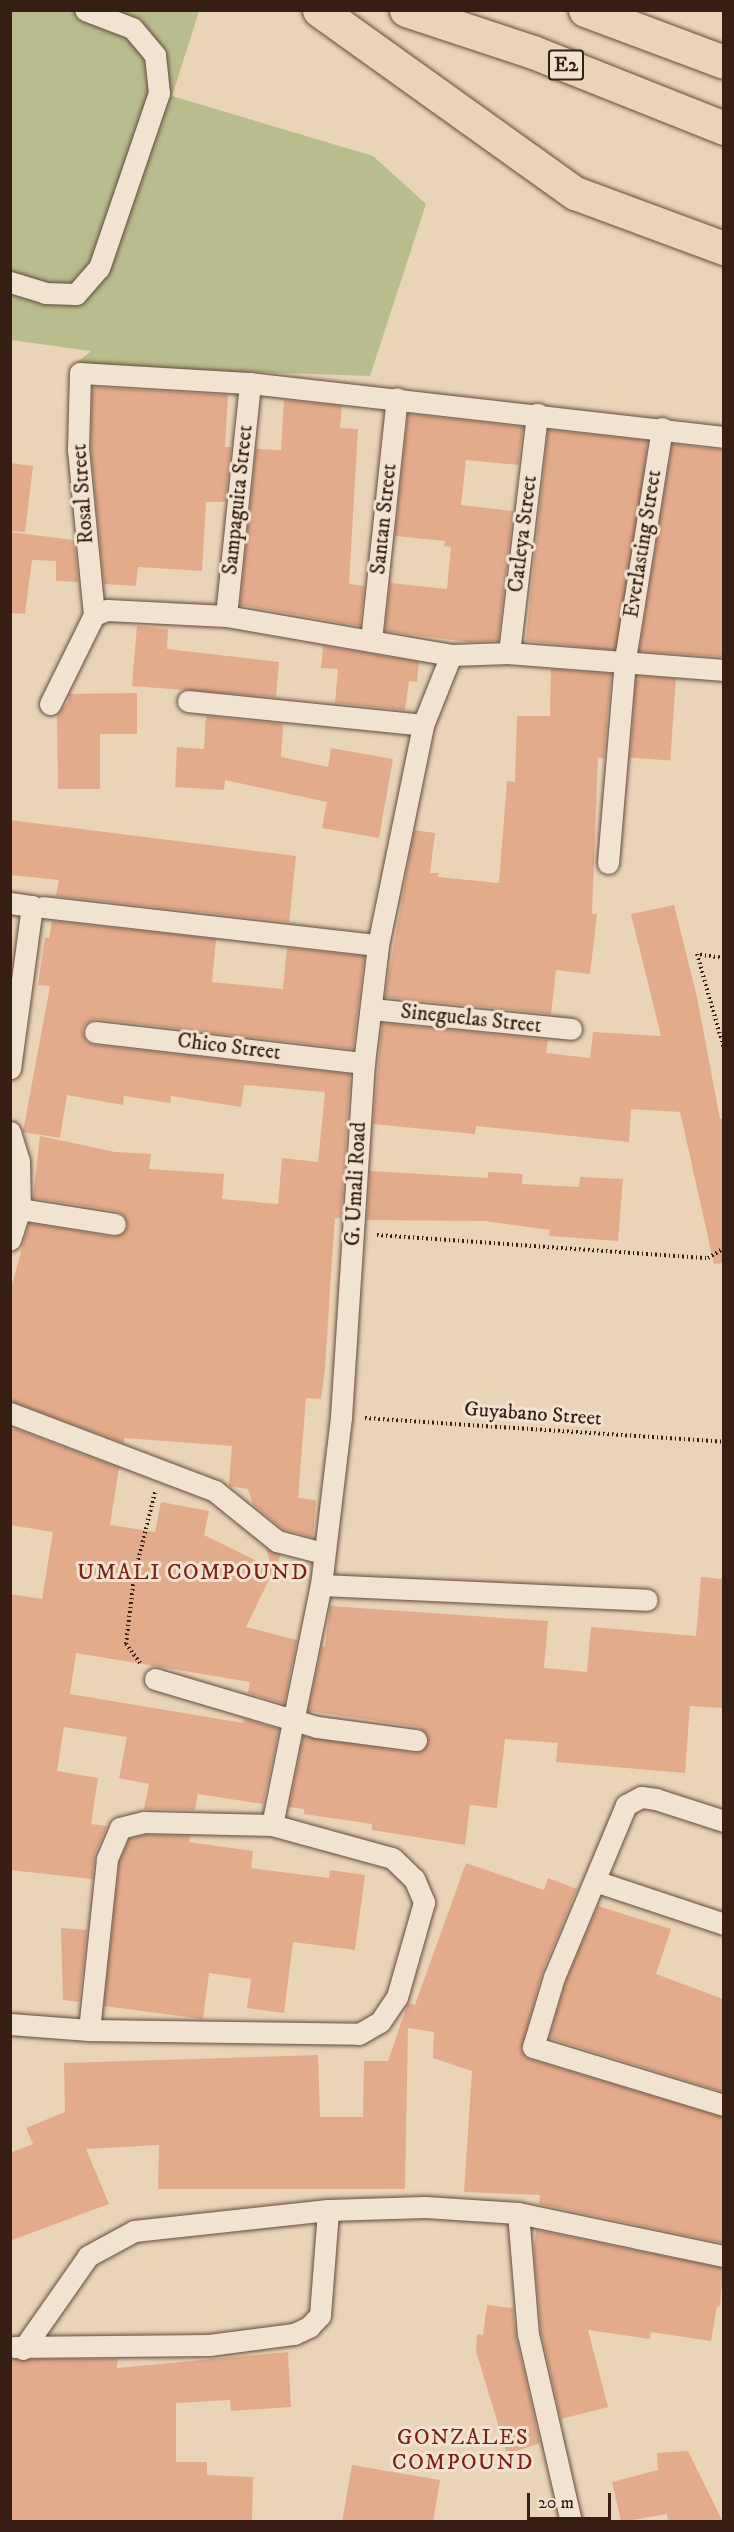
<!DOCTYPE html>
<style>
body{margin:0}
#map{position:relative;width:734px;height:2532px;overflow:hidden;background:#ead4b7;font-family:"IM FELL DW Pica",serif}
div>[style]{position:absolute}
.green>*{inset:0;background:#b9bc8d}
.building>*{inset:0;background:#e2ab8b;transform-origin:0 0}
.path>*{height:4px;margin-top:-2px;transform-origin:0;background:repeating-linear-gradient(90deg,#361e13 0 1.5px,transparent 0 4.5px)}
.roads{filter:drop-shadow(0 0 2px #634c3c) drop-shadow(0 0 2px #634c3c)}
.minor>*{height:21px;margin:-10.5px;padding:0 10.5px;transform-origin:10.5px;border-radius:10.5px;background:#f1e3d0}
.motorway>*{height:33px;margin:-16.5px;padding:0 16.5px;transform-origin:16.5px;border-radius:16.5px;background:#ead4b7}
span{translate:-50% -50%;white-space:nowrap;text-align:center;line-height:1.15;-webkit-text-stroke:6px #f1e3d0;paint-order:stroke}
.shield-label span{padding:2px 4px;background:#f1e3d0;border:2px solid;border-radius:4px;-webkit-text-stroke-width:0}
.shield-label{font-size:20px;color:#361e13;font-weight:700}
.street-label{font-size:21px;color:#361e13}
.neighbourhood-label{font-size:22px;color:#7a1f14;letter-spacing:1.5px}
.frame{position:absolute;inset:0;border:12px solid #361e13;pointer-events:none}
.scale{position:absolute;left:527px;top:2493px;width:84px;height:27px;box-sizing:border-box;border:3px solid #361e13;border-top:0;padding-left:8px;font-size:18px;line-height:21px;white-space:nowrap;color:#361e13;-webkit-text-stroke:4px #f1e3d0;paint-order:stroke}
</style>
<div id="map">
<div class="green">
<i style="clip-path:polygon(11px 11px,199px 11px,172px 96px,373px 156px,426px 204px,370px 376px,73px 366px,91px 351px,11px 340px)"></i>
</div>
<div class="building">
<i style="clip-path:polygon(92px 387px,228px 395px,225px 447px,231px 447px,225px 502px,206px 502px,202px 571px,138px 567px,136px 586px,104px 584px,91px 450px)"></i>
<i style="clip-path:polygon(284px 400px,342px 406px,340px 428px,358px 429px,349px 584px,364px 586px,360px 626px,240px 605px,256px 449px,281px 450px)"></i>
<i style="clip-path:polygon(408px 414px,523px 427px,518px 465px,466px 460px,461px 505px,513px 511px,498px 641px,468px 642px,385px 631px,390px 583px,447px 589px,451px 547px,444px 546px,445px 541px,395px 536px)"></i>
<i style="left:548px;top:430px;width:100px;height:212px;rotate:6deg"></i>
<i style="clip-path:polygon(672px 444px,723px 450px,723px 657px,639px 651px)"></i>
<i style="clip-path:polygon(10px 463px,33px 466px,25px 532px,10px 531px)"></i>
<i style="clip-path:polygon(10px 532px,74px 540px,78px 582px,56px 581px,56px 561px,32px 560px,25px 614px,10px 613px)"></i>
<i style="clip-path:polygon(137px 626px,168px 629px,167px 649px,279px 662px,276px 697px,132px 686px)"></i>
<i style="clip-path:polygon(323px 646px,419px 662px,417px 682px,409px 681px,405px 710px,335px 703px,338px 669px,321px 668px)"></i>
<i style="clip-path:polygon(551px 669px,611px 674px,604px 758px,598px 758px,592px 914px,597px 914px,590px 974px,556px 970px,551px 1014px,385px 997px,414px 830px,435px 833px,430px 873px,439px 873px,438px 877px,499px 883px,507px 781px,515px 782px,517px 716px,550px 716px)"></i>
<i style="left:636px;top:676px;width:40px;height:82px;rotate:4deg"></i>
<i style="clip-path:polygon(137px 693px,137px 734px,100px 734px,100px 789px,58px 789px,57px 715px,68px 702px,69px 694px)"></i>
<i style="clip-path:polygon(206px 716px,283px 724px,281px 757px,328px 767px,331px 748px,393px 759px,379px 838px,322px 828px,327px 802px,225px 780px,224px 790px,175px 787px,177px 747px,204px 749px)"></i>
<i style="clip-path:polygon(10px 820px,296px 856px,289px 922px,56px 896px,59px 880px,10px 875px)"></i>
<i style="clip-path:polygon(674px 905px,697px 997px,720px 1119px,723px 1119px,723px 1263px,714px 1264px,680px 1112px,631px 1109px,629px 1142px,476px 1126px,475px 1134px,373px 1124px,382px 1023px,548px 1040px,546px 1053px,590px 1058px,593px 1032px,661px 1036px,631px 914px)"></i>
<i style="clip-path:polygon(52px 921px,216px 939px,212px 982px,283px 989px,287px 948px,364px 956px,353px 1049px,96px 1019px,85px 1024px,82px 1031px,87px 1042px,94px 1045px,350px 1074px,341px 1218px,335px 1218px,332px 1259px,325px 1369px,321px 1399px,306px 1398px,298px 1498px,316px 1500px,313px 1537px,283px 1529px,253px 1505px,248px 1489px,229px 1486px,232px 1446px,124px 1438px,124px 1443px,10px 1401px,10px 1292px,29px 1223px,114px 1237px,124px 1232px,128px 1225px,123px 1215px,117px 1211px,33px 1198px,40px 1136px,115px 1152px,151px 1154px,149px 1169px,224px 1174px,222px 1199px,278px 1204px,282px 1158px,318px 1162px,325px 1092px,244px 1085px,241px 1107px,171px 1096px,170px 1103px,124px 1096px,123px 1105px,67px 1095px,60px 1138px,23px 1132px,50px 986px,38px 985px,45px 938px,49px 938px)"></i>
<i style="clip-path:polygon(370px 1171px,488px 1178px,488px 1172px,523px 1174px,522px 1184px,579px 1187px,580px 1177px,623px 1179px,618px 1241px,549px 1236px,550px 1230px,485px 1221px,367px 1220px)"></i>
<i style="clip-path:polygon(10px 1427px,119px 1468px,110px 1525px,155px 1532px,161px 1502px,209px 1511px,204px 1535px,273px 1569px,266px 1549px,281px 1555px,246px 1627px,297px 1640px,284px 1704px,248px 1693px,250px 1682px,76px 1653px,70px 1694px,243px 1723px,244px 1719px,279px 1729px,263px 1804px,198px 1794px,195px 1810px,144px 1809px,149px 1784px,119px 1778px,127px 1737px,64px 1727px,57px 1771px,98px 1778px,91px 1824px,107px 1826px,95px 1854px,92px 1879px,10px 1870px,10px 1594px,42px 1599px,53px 1532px,10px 1525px)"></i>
<i style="clip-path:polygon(701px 1577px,723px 1579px,723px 1708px,690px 1706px,685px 1773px,556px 1762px,558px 1743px,505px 1739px,497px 1808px,470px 1805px,465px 1845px,372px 1830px,372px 1824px,304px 1814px,304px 1809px,289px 1807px,303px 1736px,414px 1753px,421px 1751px,428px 1742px,427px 1735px,418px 1727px,308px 1711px,322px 1646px,325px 1647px,330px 1606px,548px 1621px,544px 1668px,587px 1672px,591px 1627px,696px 1636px)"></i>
<i style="clip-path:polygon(145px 1835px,190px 1836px,189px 1842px,253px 1851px,251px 1868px,329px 1878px,330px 1870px,365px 1875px,355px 1950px,293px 1942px,284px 2013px,247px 2008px,251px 1979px,209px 1973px,203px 2019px,104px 2006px,119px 1862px,129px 1839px)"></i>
<i style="clip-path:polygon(466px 1863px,544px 1890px,548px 1878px,577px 1889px,542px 1973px,521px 2050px,529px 2059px,723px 2117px,723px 2243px,539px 2204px,540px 2195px,464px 2192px,472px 2071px,433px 2058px,434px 2032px,408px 2028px,405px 2189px,158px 2189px,159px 2145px,86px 2149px,109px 2204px,10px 2241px,10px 2153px,33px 2144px,26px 2128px,65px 2112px,64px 2063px,318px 2055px,320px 2117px,363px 2117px,364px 2061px,388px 2061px,408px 2003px,415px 2005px)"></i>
<i style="clip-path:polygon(598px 1906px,671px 1929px,656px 1974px,723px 1999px,723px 2092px,549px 2038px,566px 1981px)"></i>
<i style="clip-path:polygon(61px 1928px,87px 1930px,79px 2002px,63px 2000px)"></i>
<i style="clip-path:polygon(536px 2230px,723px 2268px,720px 2307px,717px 2306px,711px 2341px,651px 2332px,650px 2339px,588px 2330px,608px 2407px,561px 2419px,541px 2332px,534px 2251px)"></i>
<i style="clip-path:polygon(487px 2305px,513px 2308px,516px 2337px,540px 2443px,507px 2454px,476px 2351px,477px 2334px,483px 2335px)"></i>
<i style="clip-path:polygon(288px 2352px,291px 2407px,231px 2411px,230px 2400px,176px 2403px,176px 2462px,207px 2462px,207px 2475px,253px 2477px,252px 2522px,10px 2522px,10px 2359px,118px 2359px,117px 2368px)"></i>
<i style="clip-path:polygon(688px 2451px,723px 2522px,668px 2522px,667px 2514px,621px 2522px,612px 2482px,658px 2470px,657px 2453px)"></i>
<i style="clip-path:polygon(352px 2465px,440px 2480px,433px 2522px,342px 2522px)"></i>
</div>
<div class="path">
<i style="left:724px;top:958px;width:27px;rotate:-172deg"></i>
<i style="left:697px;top:954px;width:99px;rotate:74.1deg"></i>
<i style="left:377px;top:1235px;width:332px;rotate:4deg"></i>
<i style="left:708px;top:1258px;width:19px;rotate:-32deg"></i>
<i style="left:365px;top:1418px;width:360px;rotate:3.8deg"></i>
<i style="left:140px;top:1663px;width:24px;rotate:-126deg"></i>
<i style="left:126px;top:1644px;width:67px;rotate:-83.2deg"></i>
<i style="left:134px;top:1577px;width:88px;rotate:-76.1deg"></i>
</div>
<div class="roads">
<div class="minor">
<i style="left:10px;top:282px;width:37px;rotate:17deg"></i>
<i style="left:45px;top:293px;width:31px;rotate:2deg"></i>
<i style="left:76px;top:294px;width:35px;rotate:-49deg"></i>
<i style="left:99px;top:268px;width:185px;rotate:-71.1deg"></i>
<i style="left:159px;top:93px;width:38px;rotate:-96deg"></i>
<i style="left:155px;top:55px;width:35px;rotate:-130deg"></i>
<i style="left:132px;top:28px;width:50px;rotate:-159deg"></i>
<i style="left:94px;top:615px;width:166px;rotate:-95.5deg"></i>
<i style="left:78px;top:450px;width:77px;rotate:-88.5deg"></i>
<i style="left:80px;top:373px;width:170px;rotate:3.4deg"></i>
<i style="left:250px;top:383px;width:477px;rotate:6.5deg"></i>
<i style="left:226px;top:616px;width:234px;rotate:-84.1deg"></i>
<i style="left:371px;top:640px;width:243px;rotate:-83.9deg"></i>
<i style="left:509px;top:653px;width:241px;rotate:-83.3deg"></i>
<i style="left:188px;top:701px;width:236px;rotate:5.8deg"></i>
<i style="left:50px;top:704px;width:99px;rotate:-63.7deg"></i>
<i style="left:94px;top:615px;width:14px;rotate:-21deg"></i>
<i style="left:107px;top:610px;width:119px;rotate:2.9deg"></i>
<i style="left:226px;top:616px;width:228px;rotate:9.8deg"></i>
<i style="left:451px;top:655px;width:58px;rotate:-2deg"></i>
<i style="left:509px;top:653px;width:215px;rotate:4.5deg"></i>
<i style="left:608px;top:863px;width:205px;rotate:-85.2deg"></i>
<i style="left:625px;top:659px;width:234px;rotate:-80.9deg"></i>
<i style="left:10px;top:903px;width:22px;rotate:8deg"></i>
<i style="left:32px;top:906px;width:164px;rotate:97.7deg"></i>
<i style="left:43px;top:907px;width:337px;rotate:6.5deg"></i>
<i style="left:372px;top:1009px;width:200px;rotate:5.7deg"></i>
<i style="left:95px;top:1032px;width:271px;rotate:6.6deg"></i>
<i style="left:10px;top:1132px;width:30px;rotate:73deg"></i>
<i style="left:19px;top:1161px;width:48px;rotate:88.8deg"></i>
<i style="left:20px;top:1209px;width:32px;rotate:108deg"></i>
<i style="left:20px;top:1209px;width:96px;rotate:9deg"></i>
<i style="left:10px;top:1413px;width:219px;rotate:20.8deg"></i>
<i style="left:215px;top:1491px;width:80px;rotate:38.9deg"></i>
<i style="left:277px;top:1541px;width:48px;rotate:14.6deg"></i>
<i style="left:321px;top:1585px;width:326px;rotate:2.6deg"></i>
<i style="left:155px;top:1679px;width:169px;rotate:16.5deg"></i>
<i style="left:317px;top:1727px;width:100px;rotate:7.5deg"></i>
<i style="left:724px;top:1821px;width:71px;rotate:-162.1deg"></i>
<i style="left:656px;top:1799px;width:15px;rotate:-172deg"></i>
<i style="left:641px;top:1797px;width:17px;rotate:152deg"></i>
<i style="left:626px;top:1805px;width:186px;rotate:112.7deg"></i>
<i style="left:554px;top:1977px;width:73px;rotate:106.7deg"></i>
<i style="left:533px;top:2047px;width:200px;rotate:16.9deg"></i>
<i style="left:272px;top:1825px;width:245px;rotate:-78.5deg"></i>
<i style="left:321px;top:1585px;width:169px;rotate:-83.2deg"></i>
<i style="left:341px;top:1417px;width:355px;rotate:-86.3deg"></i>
<i style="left:364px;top:1063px;width:119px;rotate:-83.2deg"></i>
<i style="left:378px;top:945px;width:225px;rotate:-78.4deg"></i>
<i style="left:423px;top:725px;width:75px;rotate:-68.2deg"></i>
<i style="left:595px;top:1881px;width:136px;rotate:18.4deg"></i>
<i style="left:10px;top:2024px;width:79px;rotate:4.3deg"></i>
<i style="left:89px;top:2030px;width:270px;rotate:0.8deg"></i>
<i style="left:359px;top:2034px;width:24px;rotate:-30deg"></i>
<i style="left:380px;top:2022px;width:30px;rotate:-56deg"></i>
<i style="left:397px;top:1997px;width:99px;rotate:-74.1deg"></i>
<i style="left:424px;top:1902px;width:25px;rotate:-113deg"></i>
<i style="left:414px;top:1879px;width:30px;rotate:-136deg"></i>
<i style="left:392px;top:1858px;width:124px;rotate:-164.6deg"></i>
<i style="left:272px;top:1825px;width:128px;rotate:-178.7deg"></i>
<i style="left:144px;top:1822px;width:25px;rotate:166deg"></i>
<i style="left:120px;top:1828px;width:34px;rotate:113deg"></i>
<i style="left:107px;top:1859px;width:172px;rotate:96deg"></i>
<i style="left:518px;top:2213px;width:121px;rotate:85.3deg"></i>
<i style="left:528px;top:2334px;width:193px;rotate:77.1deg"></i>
<i style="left:14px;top:2347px;width:195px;rotate:-0.6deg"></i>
<i style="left:209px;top:2345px;width:86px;rotate:-7.4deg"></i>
<i style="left:294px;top:2334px;width:17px;rotate:-25deg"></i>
<i style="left:309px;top:2327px;width:16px;rotate:-47deg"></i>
<i style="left:320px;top:2315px;width:105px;rotate:-85.6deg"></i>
<i style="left:23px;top:2349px;width:113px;rotate:-55deg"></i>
<i style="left:88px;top:2256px;width:52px;rotate:-28.5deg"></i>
<i style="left:134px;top:2231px;width:195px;rotate:-6.2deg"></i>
<i style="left:328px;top:2210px;width:97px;rotate:-1.8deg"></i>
<i style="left:425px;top:2207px;width:93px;rotate:3.7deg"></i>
<i style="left:518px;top:2213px;width:210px;rotate:11.8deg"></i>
</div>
<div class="motorway">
<i style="left:319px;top:10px;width:315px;rotate:35.6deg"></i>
<i style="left:575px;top:193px;width:159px;rotate:20.3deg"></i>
<i style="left:406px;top:10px;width:134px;rotate:18.3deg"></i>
<i style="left:533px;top:52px;width:206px;rotate:21.7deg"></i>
<i style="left:585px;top:10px;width:148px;rotate:20.5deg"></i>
</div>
</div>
<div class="shield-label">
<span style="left:566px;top:65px">E2</span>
</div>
<div class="street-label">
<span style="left:83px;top:494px;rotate:-94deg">Rosal Street</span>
<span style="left:238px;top:500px;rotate:-84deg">Sampaguita Street</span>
<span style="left:384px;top:519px;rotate:-84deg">Santan Street</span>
<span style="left:523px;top:534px;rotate:-83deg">Catleya Street</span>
<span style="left:643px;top:544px;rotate:-81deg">Everlasting Street</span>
<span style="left:471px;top:1019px;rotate:6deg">Sineguelas Street</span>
<span style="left:229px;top:1047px;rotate:7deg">Chico Street</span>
<span style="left:356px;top:1184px;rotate:-87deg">G. Umali Road</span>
<span style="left:533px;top:1414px;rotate:4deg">Guyabano Street</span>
</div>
<div class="neighbourhood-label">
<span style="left:193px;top:1573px">UMALI COMPOUND</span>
<span style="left:463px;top:2450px">GONZALES<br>COMPOUND</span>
</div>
<div class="frame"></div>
<div class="scale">20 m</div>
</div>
